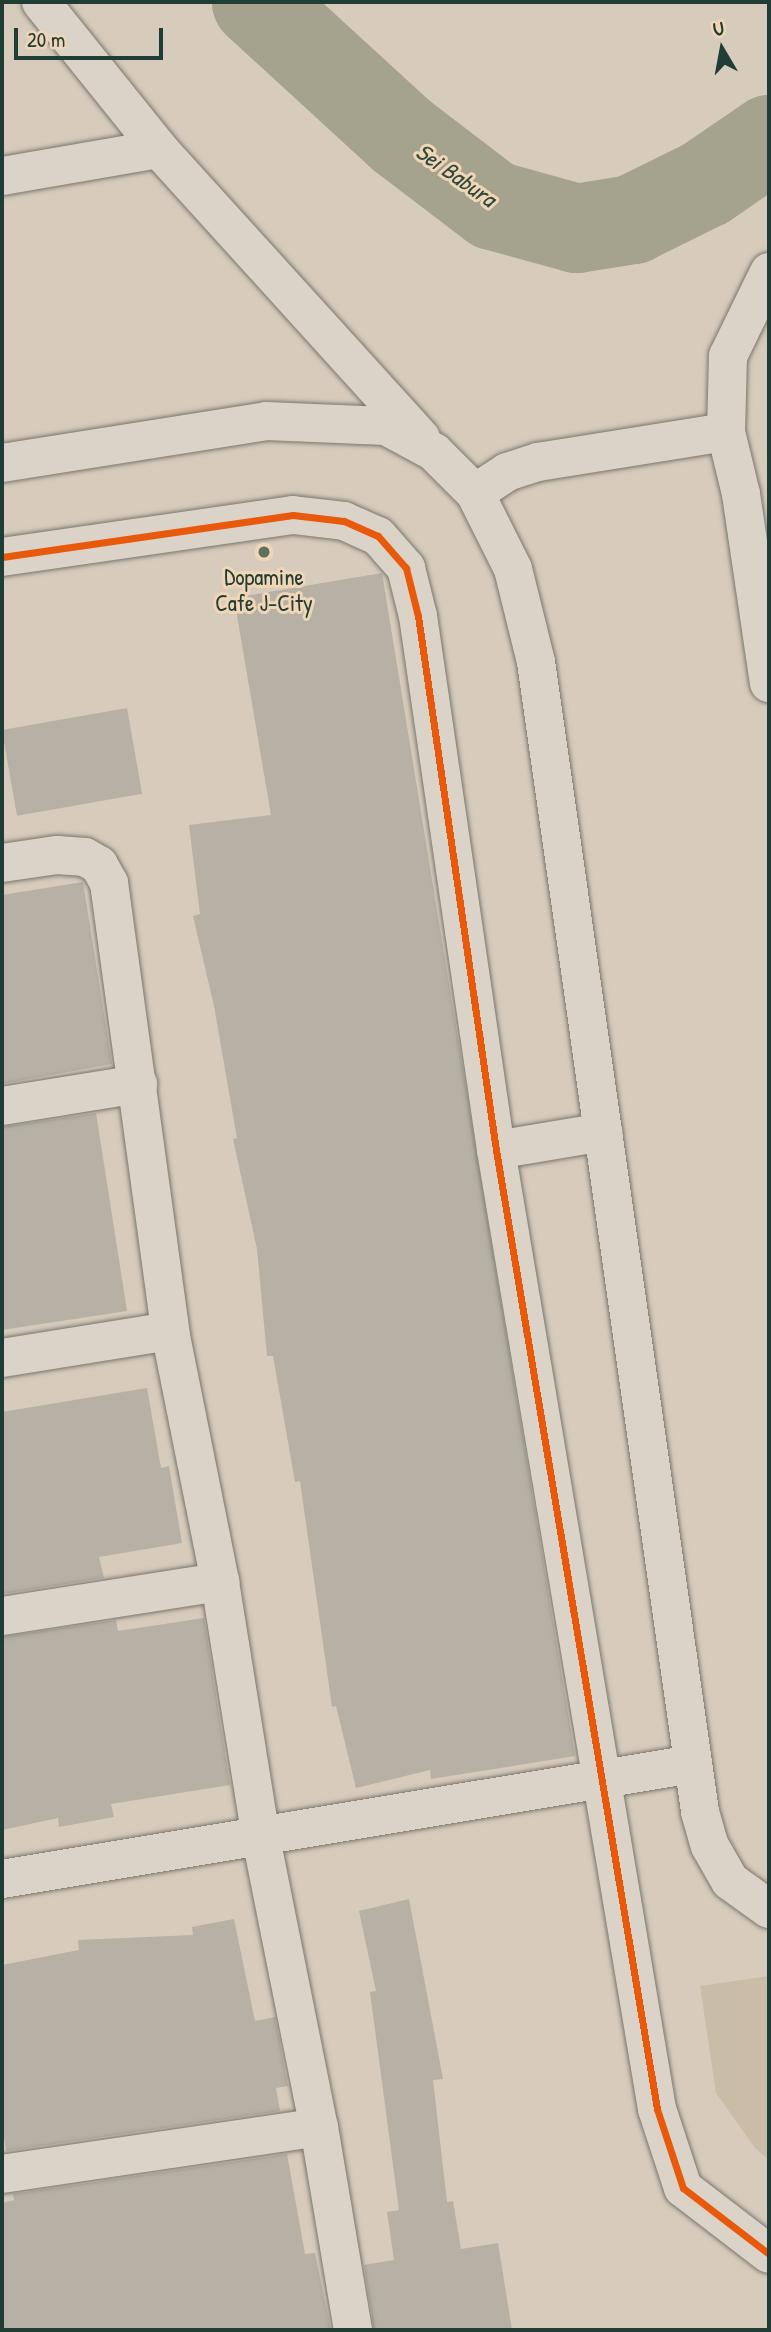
<!DOCTYPE html>
<style>
body{margin:0}
#map{position:relative;width:771px;height:2332px;overflow:hidden;background:#d7cbbb;font-family:"Patrick Hand",sans-serif}
div>[style]{position:absolute}
.green>*{inset:0;background:#cabda8}
.river>*{height:89px;margin:-44.5px;padding:0 44.5px;transform-origin:44.5px;border-radius:44.5px;background:#a5a28e}
.building>*{inset:0;background:#b7b0a4;transform-origin:0 0}
.roads{filter:drop-shadow(0 0 2px #77776f) drop-shadow(0 0 2px #77776f)}
.minor>*{height:38px;margin:-19px;padding:0 19px;transform-origin:19px;border-radius:19px;background:#dcd3c8}
.cycleway>*{height:7px;margin:-3.5px;padding:0 3.5px;transform-origin:3.5px;border-radius:3.5px;background:#e8590c}
.dots>*{width:19px;height:19px;translate:-50% -50%;box-sizing:border-box;border:4px solid #f0d6b7;border-radius:50%}
span{translate:-50% -50%;white-space:nowrap;text-align:center;line-height:1.15;-webkit-text-stroke:6px #f0d6b7;paint-order:stroke}
.poi-label{font-size:23px;color:#1f3d34}
.water-label{font-size:24px;color:#30493f;font-style:italic}
.frame{position:absolute;inset:0;border:4px solid #1f3d34;pointer-events:none}
.north{position:absolute;left:687px;top:14px;width:70px;height:70px;-webkit-text-stroke:5px #f0d6b7;paint-order:stroke;rotate:350deg;font-size:19px;font-weight:700;line-height:28px;text-align:center;color:#1f3d34}
.north::after{content:'';display:block;margin:auto;width:24px;height:32px;background:#1f3d34;clip-path:polygon(50% 0,100% 100%,50% 72%,0 100%)}
.scale{position:absolute;left:14px;top:28px;width:149px;height:32px;box-sizing:border-box;border:4px solid #1f3d34;border-top:0;padding-left:9px;font-size:21px;line-height:24px;white-space:nowrap;color:#1f3d34;-webkit-text-stroke:5px #f0d6b7;paint-order:stroke}
</style>
<div id="map">
<div class="green">
<i style="clip-path:polygon(769px 1976px,769px 2160px,755px 2148px,716px 2093px,700px 1986px)"></i>
</div>
<div class="river">
<i style="left:256px;top:2px;width:197px;rotate:42.5deg"></i>
<i style="left:401px;top:135px;width:116px;rotate:37.3deg"></i>
<i style="left:493px;top:205px;width:86px;rotate:15.5deg"></i>
<i style="left:576px;top:228px;width:57px;rotate:-9.1deg"></i>
<i style="left:632px;top:219px;width:81px;rotate:-26.3deg"></i>
<i style="left:705px;top:183px;width:78px;rotate:-34.5deg"></i>
</div>
<div class="building">
<i style="clip-path:polygon(382px 573px,575px 1756px,431px 1779px,430px 1770px,356px 1788px,336px 1706px,332px 1707px,300px 1481px,295px 1482px,273px 1356px,267px 1356px,257px 1249px,233px 1139px,237px 1138px,214px 1006px,193px 916px,200px 914px,189px 825px,271px 815px,234px 598px)"></i>
<i style="left:127px;top:708px;width:87px;height:127px;rotate:80deg"></i>
<i style="clip-path:polygon(83px 882px,112px 1064px,2px 1084px,2px 895px)"></i>
<i style="clip-path:polygon(96px 1113px,127px 1311px,2px 1330px,2px 1127px)"></i>
<i style="clip-path:polygon(147px 1388px,161px 1468px,169px 1466px,182px 1543px,99px 1557px,104px 1578px,2px 1594px,2px 1412px)"></i>
<i style="clip-path:polygon(204px 1618px,230px 1785px,111px 1804px,114px 1817px,59px 1827px,58px 1818px,2px 1830px,2px 1637px,116px 1620px,118px 1631px)"></i>
<i style="clip-path:polygon(409px 1899px,443px 2079px,433px 2080px,447px 2202px,453px 2201px,461px 2249px,498px 2243px,512px 2330px,374px 2330px,364px 2265px,394px 2260px,387px 2212px,399px 2210px,370px 1992px,376px 1991px,359px 1911px)"></i>
<i style="clip-path:polygon(234px 1919px,255px 2021px,275px 2017px,288px 2086px,276px 2088px,280px 2111px,6px 2151px,2px 2124px,2px 1965px,79px 1950px,78px 1940px,193px 1935px,192px 1927px)"></i>
<i style="clip-path:polygon(287px 2154px,305px 2254px,315px 2253px,331px 2330px,2px 2330px,2px 2203px,14px 2200px,13px 2194px)"></i>
</div>
<div class="roads">
<div class="minor">
<i style="left:41px;top:2px;width:189px;rotate:51.2deg"></i>
<i style="left:159px;top:149px;width:390px;rotate:47.8deg"></i>
<i style="left:2px;top:176px;width:159px;rotate:-9.8deg"></i>
<i style="left:769px;top:272px;width:93px;rotate:116deg"></i>
<i style="left:728px;top:356px;width:76px;rotate:91.5deg"></i>
<i style="left:726px;top:432px;width:64px;rotate:76.4deg"></i>
<i style="left:741px;top:494px;width:191px;rotate:81.6deg"></i>
<i style="left:2px;top:463px;width:267px;rotate:-9deg"></i>
<i style="left:266px;top:421px;width:120px;rotate:2.4deg"></i>
<i style="left:386px;top:426px;width:55px;rotate:28.4deg"></i>
<i style="left:434px;top:452px;width:58px;rotate:45deg"></i>
<i style="left:475px;top:493px;width:85px;rotate:63.4deg"></i>
<i style="left:513px;top:569px;width:96px;rotate:76.1deg"></i>
<i style="left:536px;top:662px;width:1162px;rotate:81.88deg"></i>
<i style="left:700px;top:1812px;width:35px;rotate:74deg"></i>
<i style="left:710px;top:1846px;width:40px;rotate:60.3deg"></i>
<i style="left:730px;top:1881px;width:48px;rotate:35.7deg"></i>
<i style="left:475px;top:493px;width:38px;rotate:-33deg"></i>
<i style="left:507px;top:472px;width:33px;rotate:-18deg"></i>
<i style="left:538px;top:462px;width:190px;rotate:-9.1deg"></i>
<i style="left:2px;top:557px;width:294px;rotate:-8.2deg"></i>
<i style="left:293px;top:515px;width:51px;rotate:6.7deg"></i>
<i style="left:344px;top:521px;width:37px;rotate:24deg"></i>
<i style="left:378px;top:536px;width:43px;rotate:48.8deg"></i>
<i style="left:406px;top:568px;width:49px;rotate:76deg"></i>
<i style="left:418px;top:616px;width:540px;rotate:81.69deg"></i>
<i style="left:496px;top:1150px;width:972px;rotate:80.47deg"></i>
<i style="left:657px;top:2109px;width:83px;rotate:71.8deg"></i>
<i style="left:683px;top:2188px;width:108px;rotate:37.5deg"></i>
<i style="left:2px;top:863px;width:56px;rotate:-8.3deg"></i>
<i style="left:57px;top:855px;width:28px;rotate:4deg"></i>
<i style="left:85px;top:857px;width:16px;rotate:30deg"></i>
<i style="left:99px;top:865px;width:21px;rotate:61deg"></i>
<i style="left:109px;top:883px;width:452px;rotate:82.2deg"></i>
<i style="left:170px;top:1331px;width:256px;rotate:78.7deg"></i>
<i style="left:220px;top:1582px;width:254px;rotate:80.9deg"></i>
<i style="left:260px;top:1833px;width:300px;rotate:78.7deg"></i>
<i style="left:319px;top:2127px;width:206px;rotate:80.5deg"></i>
<i style="left:2px;top:1106px;width:138px;rotate:-9.2deg"></i>
<i style="left:496px;top:1150px;width:109px;rotate:-9.5deg"></i>
<i style="left:2px;top:1358px;width:170px;rotate:-9.1deg"></i>
<i style="left:2px;top:1616px;width:221px;rotate:-8.9deg"></i>
<i style="left:2px;top:1879px;width:700px;rotate:-9.46deg"></i>
<i style="left:2px;top:2174px;width:320px;rotate:-8.4deg"></i>
</div>
</div>
<div class="cycleway">
<i style="left:2px;top:557px;width:294px;rotate:-8.2deg"></i>
<i style="left:293px;top:515px;width:51px;rotate:6.7deg"></i>
<i style="left:344px;top:521px;width:37px;rotate:24deg"></i>
<i style="left:378px;top:536px;width:43px;rotate:48.8deg"></i>
<i style="left:406px;top:568px;width:49px;rotate:76deg"></i>
<i style="left:418px;top:616px;width:540px;rotate:81.69deg"></i>
<i style="left:496px;top:1150px;width:972px;rotate:80.47deg"></i>
<i style="left:657px;top:2109px;width:83px;rotate:71.8deg"></i>
<i style="left:683px;top:2188px;width:108px;rotate:37.5deg"></i>
</div>
<div class="dots">
<i style="left:264px;top:552px;background:#5f6f63"></i>
</div>
<div class="poi-label">
<span style="left:264px;top:590px">Dopamine<br>Cafe J-City</span>
</div>
<div class="water-label">
<span style="left:456px;top:175px;rotate:35deg">Sei Babura</span>
</div>
<div class="frame"></div>
<div class="north">U</div>
<div class="scale">20 m</div>
</div>
